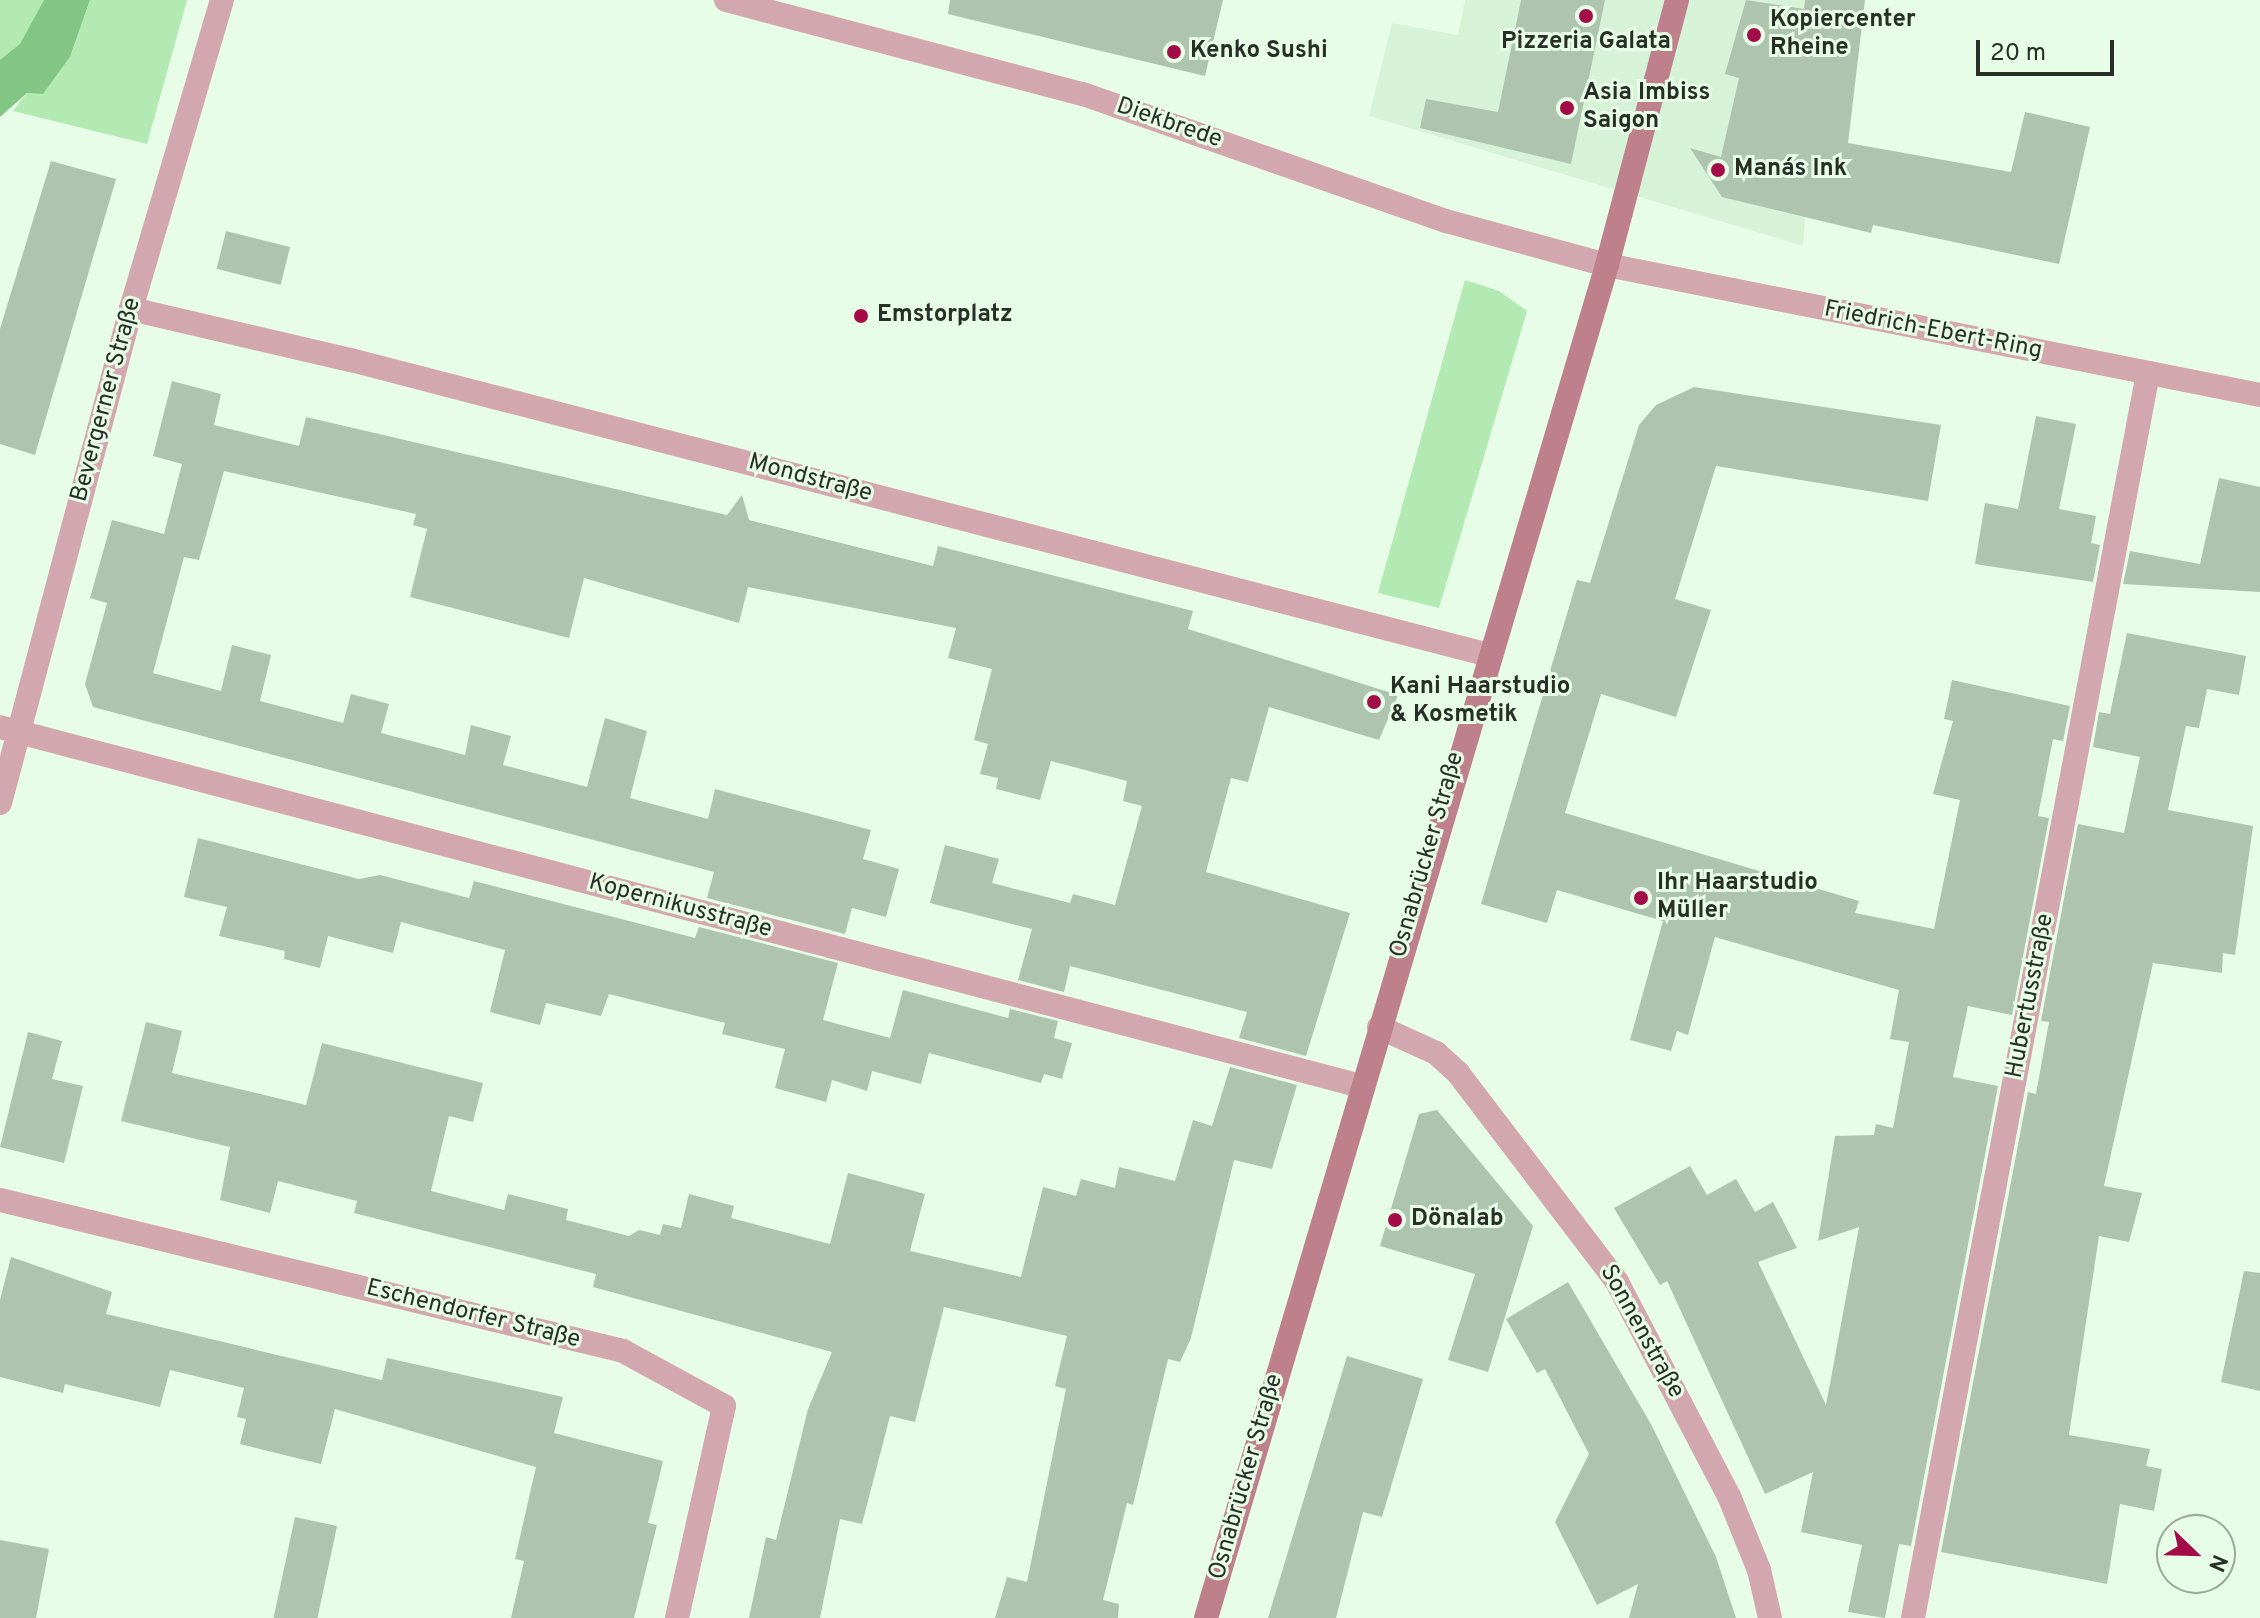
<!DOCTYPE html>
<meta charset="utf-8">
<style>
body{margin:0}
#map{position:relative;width:2260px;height:1618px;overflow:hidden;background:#e8fde8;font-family:Overpass,sans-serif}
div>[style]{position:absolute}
.built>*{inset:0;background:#d7f3d7}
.green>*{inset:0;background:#b3eab3}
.water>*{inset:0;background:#82c584}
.building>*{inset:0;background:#afc4af;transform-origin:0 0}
.street>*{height:24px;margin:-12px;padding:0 12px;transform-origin:12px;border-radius:12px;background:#d3a7af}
.secondary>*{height:24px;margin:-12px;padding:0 12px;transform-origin:12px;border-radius:12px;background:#be808c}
.dots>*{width:22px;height:22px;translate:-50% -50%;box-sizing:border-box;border:4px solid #e8fde8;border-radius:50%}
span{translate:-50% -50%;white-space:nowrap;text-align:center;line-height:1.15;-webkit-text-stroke:6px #e8fde8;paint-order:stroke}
.poi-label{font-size:24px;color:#272f26;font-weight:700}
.left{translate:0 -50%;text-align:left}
.street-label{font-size:24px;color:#272f26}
.north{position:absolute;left:2156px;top:1514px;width:80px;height:80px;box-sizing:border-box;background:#e8fde8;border:2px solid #9bab9a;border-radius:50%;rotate:113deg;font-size:22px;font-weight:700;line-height:32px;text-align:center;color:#272f26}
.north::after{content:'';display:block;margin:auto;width:28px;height:36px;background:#a40c47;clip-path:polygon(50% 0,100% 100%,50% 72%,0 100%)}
.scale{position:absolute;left:1976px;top:40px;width:138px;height:36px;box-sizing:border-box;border:4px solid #272f26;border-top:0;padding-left:10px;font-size:24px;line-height:28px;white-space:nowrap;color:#272f26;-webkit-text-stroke:6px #e8fde8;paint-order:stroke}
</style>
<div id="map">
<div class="built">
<i style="clip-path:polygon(1465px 0,1821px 0,1803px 246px,1369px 116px,1392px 23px,1458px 35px)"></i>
</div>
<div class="green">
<i style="clip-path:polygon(0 0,74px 0,0 76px)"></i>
<i style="clip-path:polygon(90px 0,187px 0,147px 144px,13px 111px,27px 93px,43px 94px,70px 57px)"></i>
<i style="clip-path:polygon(1465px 280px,1499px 291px,1527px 311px,1439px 608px,1378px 593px)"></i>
</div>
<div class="water">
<i style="clip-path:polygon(44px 0,90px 0,70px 57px,43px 94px,27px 93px,0 117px,0 60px,20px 44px)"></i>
</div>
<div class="building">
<i style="clip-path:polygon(950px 0,1223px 0,1205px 76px,948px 14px)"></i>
<i style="clip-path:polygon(1521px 0,1605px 0,1571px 164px,1420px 128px,1426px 99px,1498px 112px)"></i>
<i style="clip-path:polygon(1746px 0,1804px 9px,1805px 0,1865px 0,1848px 143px,2011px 172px,2025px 112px,2090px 127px,2059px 264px,1873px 225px,1871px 233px,1722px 197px,1690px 148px,1721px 157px,1739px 78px,1725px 74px)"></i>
<i style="clip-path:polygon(51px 161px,116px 179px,35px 455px,0 444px,0 329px)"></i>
<i style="left:226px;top:231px;width:66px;height:39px;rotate:14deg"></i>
<i style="clip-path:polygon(172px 381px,221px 394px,214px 425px,299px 446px,306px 417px,727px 515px,742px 495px,749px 520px,933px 566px,938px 546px,1193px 611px,1188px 629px,1398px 695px,1379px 740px,1269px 707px,1248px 782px,1231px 778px,1206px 872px,1350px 913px,1306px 1056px,1239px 1038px,1247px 1012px,1070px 966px,1064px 992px,1018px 980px,1032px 929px,930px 903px,945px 845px,999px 859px,992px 883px,1070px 903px,1073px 894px,1115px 905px,1142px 806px,1123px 801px,1127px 781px,1051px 761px,1040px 800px,996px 789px,998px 778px,980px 774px,988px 744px,974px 740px,992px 669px,948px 658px,956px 628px,748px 587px,739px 623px,584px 578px,569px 638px,410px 597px,427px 529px,413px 525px,416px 514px,224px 471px,199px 560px,184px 557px,153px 673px,221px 691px,232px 645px,271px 655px,260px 701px,343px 723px,351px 694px,389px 704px,381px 733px,465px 755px,471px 725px,511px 736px,503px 765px,587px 787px,605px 718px,647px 731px,630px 798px,708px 819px,715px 789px,871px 830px,863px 859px,899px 869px,886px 917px,852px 908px,845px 934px,707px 898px,714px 872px,93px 707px,85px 684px,107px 603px,90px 598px,112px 520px,164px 534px,182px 464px,153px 456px)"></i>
<i style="clip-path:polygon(1694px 387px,1941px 425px,1928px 501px,1716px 466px,1675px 599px,1711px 610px,1676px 717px,1601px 694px,1565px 813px,1859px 901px,1855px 913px,1934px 929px,1960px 800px,1933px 794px,1953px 721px,1944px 719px,1952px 680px,2070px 706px,2063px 741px,2053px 739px,2038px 816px,2049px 818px,2012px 1015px,1968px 1006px,1953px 1077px,1998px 1086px,1911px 1546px,1899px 1544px,1885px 1618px,1848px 1612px,1862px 1545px,1801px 1532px,1813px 1472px,1765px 1494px,1667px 1281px,1660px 1285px,1614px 1208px,1690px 1166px,1707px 1195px,1736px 1179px,1755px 1212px,1773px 1202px,1797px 1248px,1758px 1262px,1826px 1405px,1859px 1227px,1818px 1241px,1835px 1136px,1874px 1135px,1876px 1124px,1893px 1128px,1909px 1042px,1890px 1039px,1899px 990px,1715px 937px,1688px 1035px,1677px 1031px,1671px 1051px,1630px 1040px,1663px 921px,1557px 890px,1547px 923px,1481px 904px,1577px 580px,1590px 583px,1639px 425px,1656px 405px)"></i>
<i style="clip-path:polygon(2036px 416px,2076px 424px,2059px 509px,2096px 516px,2091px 543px,2100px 545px,2093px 582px,1975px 564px,1985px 503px,2018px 509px)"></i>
<i style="clip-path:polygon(2219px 478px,2260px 487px,2260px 592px,2123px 584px,2130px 551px,2200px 564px)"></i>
<i style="clip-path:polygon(2127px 633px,2246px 656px,2239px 695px,2207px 689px,2199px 728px,2186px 726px,2168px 810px,2253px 826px,2235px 955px,2223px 953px,2222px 973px,2153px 963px,2104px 1186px,2142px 1193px,2129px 1242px,2099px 1236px,2069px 1435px,2150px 1449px,2146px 1466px,2162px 1469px,2154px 1511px,2120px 1504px,2107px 1584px,1941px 1552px,2028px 1092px,2036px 1094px,2049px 1022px,2041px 1021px,2078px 824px,2124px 833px,2140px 757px,2093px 747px,2099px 712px,2110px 714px)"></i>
<i style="clip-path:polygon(198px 838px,359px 879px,380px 875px,469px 898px,474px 881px,695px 938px,699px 927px,838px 963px,823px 1020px,890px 1038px,903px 990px,1008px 1018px,1010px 1009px,1058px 1021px,1054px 1038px,1072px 1043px,1062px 1079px,1044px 1074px,1041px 1083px,929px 1053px,921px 1084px,872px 1071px,867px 1091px,832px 1080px,826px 1102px,775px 1088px,785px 1049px,722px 1034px,725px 1023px,609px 994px,601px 1016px,546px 1003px,540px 1025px,490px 1012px,505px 950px,401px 922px,393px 953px,328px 936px,320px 968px,284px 959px,285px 951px,219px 936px,227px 907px,184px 897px)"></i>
<i style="clip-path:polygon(146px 1022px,182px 1031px,172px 1073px,306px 1105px,322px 1043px,483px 1083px,473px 1122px,449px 1116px,431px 1191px,504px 1210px,508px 1194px,568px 1209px,566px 1220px,629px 1236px,639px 1230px,660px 1235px,663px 1224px,681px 1228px,689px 1194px,734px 1206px,731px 1218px,830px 1244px,848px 1173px,925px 1194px,910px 1251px,1021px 1277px,1043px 1187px,1076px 1196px,1081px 1179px,1115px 1188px,1119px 1167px,1175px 1181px,1193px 1120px,1212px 1126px,1230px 1067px,1297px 1085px,1272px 1169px,1234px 1160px,1191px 1338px,1180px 1362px,1168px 1359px,1133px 1505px,1127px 1503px,1103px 1600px,1119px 1604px,1118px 1618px,995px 1618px,1007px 1577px,1027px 1582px,1066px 1389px,1055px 1386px,1067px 1336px,944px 1307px,915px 1422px,890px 1416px,862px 1524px,840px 1519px,820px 1618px,749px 1618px,766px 1537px,776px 1540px,808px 1409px,832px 1352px,593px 1287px,596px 1274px,354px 1213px,357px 1201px,278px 1181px,270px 1213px,220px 1200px,230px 1147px,121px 1121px)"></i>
<i style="clip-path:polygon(28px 1032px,62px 1041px,52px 1079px,83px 1086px,64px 1163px,0 1147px)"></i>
<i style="clip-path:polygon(1437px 1110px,1533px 1226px,1488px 1372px,1448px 1360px,1475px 1274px,1380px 1246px,1419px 1114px)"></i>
<i style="clip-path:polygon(11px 1257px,112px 1292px,106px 1314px,382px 1380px,387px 1358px,563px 1397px,554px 1433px,663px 1461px,648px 1523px,657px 1525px,634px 1618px,511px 1618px,524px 1561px,515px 1559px,536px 1467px,335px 1409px,321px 1464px,240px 1444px,246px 1419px,237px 1417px,244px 1388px,170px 1370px,160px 1407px,65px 1384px,63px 1393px,0 1377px,0 1300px)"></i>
<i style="clip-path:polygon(2244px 1271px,2260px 1273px,2260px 1391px,2221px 1382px)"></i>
<i style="clip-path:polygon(1568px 1282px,1652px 1426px,1716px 1557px,1736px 1618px,1629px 1618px,1638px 1584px,1597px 1605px,1555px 1522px,1589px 1454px,1545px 1369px,1537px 1373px,1506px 1319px)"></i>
<i style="clip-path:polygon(1347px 1356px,1423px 1379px,1382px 1517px,1363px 1512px,1336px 1618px,1268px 1618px)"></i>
<i style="left:295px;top:1517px;width:43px;height:103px;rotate:12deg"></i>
<i style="clip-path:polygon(0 1540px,49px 1549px,36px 1618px,0 1618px)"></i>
</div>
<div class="street">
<i style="left:726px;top:0;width:369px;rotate:14.8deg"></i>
<i style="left:1083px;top:94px;width:385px;rotate:19.3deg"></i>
<i style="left:1446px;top:221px;width:167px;rotate:15.3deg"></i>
<i style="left:1607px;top:265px;width:666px;rotate:11.26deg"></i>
<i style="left:131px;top:309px;width:226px;rotate:13.1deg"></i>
<i style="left:351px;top:360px;width:1175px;rotate:14.54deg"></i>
<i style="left:0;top:727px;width:1408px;rotate:14.78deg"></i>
<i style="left:0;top:803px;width:511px;rotate:-75.15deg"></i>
<i style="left:131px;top:309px;width:322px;rotate:-73.6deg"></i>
<i style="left:1379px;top:1027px;width:63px;rotate:24.5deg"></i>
<i style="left:1436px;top:1053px;width:30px;rotate:42deg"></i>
<i style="left:1458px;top:1073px;width:263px;rotate:52.7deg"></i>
<i style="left:1617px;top:1282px;width:242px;rotate:62.4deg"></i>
<i style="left:1729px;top:1496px;width:80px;rotate:67.9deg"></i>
<i style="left:1759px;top:1570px;width:49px;rotate:77.1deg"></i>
<i style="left:0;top:1200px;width:641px;rotate:13.62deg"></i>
<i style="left:623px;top:1351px;width:115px;rotate:28.6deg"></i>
<i style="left:724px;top:1406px;width:217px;rotate:102.5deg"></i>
<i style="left:1913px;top:1618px;width:1267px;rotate:-79.31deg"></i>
</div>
<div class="secondary">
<i style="left:1206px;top:1618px;width:1411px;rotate:-73.49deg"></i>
<i style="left:1607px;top:265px;width:274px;rotate:-75.2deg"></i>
</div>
<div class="dots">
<i style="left:1586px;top:16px;background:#a40c47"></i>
<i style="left:1754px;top:35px;background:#a40c47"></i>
<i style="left:1174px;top:52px;background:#a40c47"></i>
<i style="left:1567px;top:108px;background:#a40c47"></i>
<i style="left:1718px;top:170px;background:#a40c47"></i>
<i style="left:861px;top:316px;background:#a40c47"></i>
<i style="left:1374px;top:702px;background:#a40c47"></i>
<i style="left:1641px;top:898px;background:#a40c47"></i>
<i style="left:1395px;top:1220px;background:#a40c47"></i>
</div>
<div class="poi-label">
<span class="left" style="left:1770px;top:35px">Kopiercenter<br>Rheine</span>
<span style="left:1586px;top:43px">Pizzeria Galata</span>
<span class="left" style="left:1190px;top:52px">Kenko Sushi</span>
<span class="left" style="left:1583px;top:108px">Asia Imbiss<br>Saigon</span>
<span class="left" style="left:1734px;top:170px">Mana´s Ink</span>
<span class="left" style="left:877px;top:316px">Emstorplatz</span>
<span class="left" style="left:1390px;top:702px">Kani Haarstudio<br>&amp; Kosmetik</span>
<span class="left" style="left:1657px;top:898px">Ihr Haarstudio<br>Müller</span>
<span class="left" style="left:1411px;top:1220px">Dönalab</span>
</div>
<div class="street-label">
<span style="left:1169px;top:124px;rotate:19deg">Diekbrede</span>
<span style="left:1933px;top:331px;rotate:11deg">Friedrich-Ebert-Ring</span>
<span style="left:107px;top:400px;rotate:-75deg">Bevergerner Straße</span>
<span style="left:810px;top:479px;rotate:15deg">Mondstraße</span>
<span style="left:1428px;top:855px;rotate:-74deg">Osnabrücker Straße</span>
<span style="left:680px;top:907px;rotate:15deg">Kopernikusstraße</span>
<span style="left:2031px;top:996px;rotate:-79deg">Hubertusstraße</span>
<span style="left:473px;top:1315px;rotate:14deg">Eschendorfer Straße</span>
<span style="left:1641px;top:1332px;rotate:61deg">Sonnenstraße</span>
<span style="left:1247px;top:1477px;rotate:-74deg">Osnabrücker Straße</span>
</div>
<div class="north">N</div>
<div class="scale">20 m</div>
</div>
